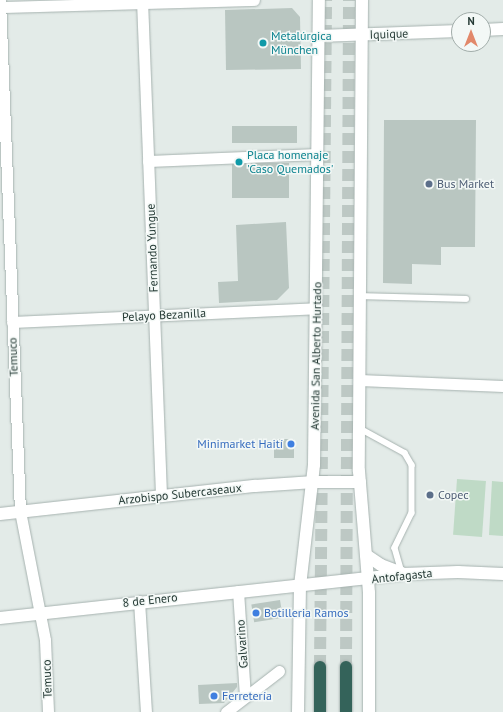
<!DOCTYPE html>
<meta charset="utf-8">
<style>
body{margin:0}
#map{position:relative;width:503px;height:712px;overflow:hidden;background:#e3ebe8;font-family:"PT Sans",sans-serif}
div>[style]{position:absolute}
.green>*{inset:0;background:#bfdac6;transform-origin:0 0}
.building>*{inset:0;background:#b9c6c1;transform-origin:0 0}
.highway-tunnel>*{height:12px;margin-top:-6px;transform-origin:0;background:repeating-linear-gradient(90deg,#bdc8c4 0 12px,transparent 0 18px)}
.roads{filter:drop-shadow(0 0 1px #a6b2af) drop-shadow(0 0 1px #a6b2af)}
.lane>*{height:5.5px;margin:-2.75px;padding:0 2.75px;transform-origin:2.75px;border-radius:2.75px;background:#fff}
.street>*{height:11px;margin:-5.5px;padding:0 5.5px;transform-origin:5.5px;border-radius:5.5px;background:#fff}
.secondary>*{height:12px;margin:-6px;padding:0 6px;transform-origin:6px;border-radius:6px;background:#fff}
.highway>*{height:12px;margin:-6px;padding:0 6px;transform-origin:6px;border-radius:6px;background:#34635a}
.dots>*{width:11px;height:11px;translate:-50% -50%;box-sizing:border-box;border:2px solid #f3f8f6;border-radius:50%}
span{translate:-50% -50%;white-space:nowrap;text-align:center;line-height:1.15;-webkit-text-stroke:3px #f3f8f6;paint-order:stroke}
.street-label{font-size:12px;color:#253a35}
.culture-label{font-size:12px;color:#0d838f}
.left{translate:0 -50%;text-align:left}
.service-label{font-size:12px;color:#4e5e75}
.shop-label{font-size:12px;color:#366cbe}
.right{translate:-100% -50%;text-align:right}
.north{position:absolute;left:451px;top:12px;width:40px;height:40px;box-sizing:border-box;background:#f3f8f6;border:1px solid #a1aca9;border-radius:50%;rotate:0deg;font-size:11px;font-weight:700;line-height:16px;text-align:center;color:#253a35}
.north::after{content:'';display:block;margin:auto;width:14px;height:18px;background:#e2886a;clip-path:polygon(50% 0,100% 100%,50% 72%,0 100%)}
</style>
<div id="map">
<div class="green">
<i style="left:457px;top:479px;width:29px;height:56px;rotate:4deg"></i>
<i style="clip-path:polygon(492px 481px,503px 482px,503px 536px,489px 535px)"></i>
</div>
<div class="building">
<i style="clip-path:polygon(292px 8px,300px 17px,301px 69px,226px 70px,225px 10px)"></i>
<i style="clip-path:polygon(384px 120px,476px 120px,475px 247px,441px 247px,441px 265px,412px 264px,412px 284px,383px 283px)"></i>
<i style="left:297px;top:126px;width:17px;height:65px;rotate:90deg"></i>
<i style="left:289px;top:163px;width:35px;height:57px;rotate:90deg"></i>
<i style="clip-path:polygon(286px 222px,289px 288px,277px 300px,219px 303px,218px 282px,238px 281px,236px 225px)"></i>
<i style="left:274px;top:439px;width:20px;height:19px"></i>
<i style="left:280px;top:600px;width:18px;height:29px;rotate:81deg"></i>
<i style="clip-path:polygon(237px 683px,237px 687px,224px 703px,199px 704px,198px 685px)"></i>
</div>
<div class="highway-tunnel">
<i style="left:320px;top:667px;width:667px;rotate:-89.48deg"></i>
<i style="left:346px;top:667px;width:667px;rotate:-89.74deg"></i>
</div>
<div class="roads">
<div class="lane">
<i style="left:360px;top:296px;width:106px;rotate:1.6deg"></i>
<i style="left:359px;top:428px;width:52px;rotate:28.5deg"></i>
<i style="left:405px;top:453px;width:14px;rotate:60deg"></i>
<i style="left:412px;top:465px;width:48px;rotate:90deg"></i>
<i style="left:412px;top:513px;width:39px;rotate:116deg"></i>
<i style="left:395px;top:548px;width:25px;rotate:74deg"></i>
</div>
<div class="street">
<i style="left:0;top:0;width:511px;rotate:87.76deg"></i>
<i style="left:20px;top:511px;width:131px;rotate:79deg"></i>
<i style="left:45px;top:640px;width:72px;rotate:87.6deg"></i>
<i style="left:142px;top:0;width:495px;rotate:87.8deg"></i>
<i style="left:0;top:7px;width:254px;rotate:-1.6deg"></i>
<i style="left:148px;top:161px;width:170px;rotate:-2.4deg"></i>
<i style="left:12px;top:322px;width:304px;rotate:-2.6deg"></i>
<i style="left:359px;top:380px;width:144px;rotate:2.4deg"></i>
<i style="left:238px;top:591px;width:106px;rotate:86.2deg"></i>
<i style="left:139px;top:601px;width:111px;rotate:86.4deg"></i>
<i style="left:226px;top:712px;width:67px;rotate:-37.7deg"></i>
</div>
<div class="secondary">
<i style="left:362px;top:0;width:471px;rotate:90.4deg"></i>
<i style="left:359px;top:471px;width:122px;rotate:85.3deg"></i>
<i style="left:369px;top:593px;width:119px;rotate:90deg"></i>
<i style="left:483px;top:30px;width:20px;rotate:-3deg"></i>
<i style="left:318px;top:36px;width:141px;rotate:-2deg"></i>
<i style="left:0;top:514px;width:257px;rotate:-6.3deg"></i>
<i style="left:255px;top:486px;width:59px;rotate:-3.9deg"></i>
<i style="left:314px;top:482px;width:46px"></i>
<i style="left:366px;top:555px;width:18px;rotate:34deg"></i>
<i style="left:381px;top:565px;width:22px;rotate:21deg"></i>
<i style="left:0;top:618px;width:405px;rotate:-6.2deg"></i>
<i style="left:403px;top:574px;width:55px;rotate:-2.1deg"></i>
<i style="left:458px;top:572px;width:45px;rotate:2.5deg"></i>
<i style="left:298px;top:712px;width:126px;rotate:-89.1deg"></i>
<i style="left:300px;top:586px;width:122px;rotate:-83.4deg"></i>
<i style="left:314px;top:465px;width:465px;rotate:-89.4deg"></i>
</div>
<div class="highway">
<i style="left:346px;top:667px;width:45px;rotate:90deg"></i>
<i style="left:320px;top:712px;width:45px;rotate:-90deg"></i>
</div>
</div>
<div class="dots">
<i style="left:263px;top:43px;background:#0f9aa8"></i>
<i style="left:239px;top:162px;background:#0f9aa8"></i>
<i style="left:429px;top:184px;background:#5c6f8a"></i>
<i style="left:291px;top:444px;background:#3f7fe0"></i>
<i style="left:430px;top:495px;background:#5c6f8a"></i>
<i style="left:256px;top:613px;background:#3f7fe0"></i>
<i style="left:214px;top:696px;background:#3f7fe0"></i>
</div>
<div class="street-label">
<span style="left:389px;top:34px;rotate:-2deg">Iquique</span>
<span style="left:152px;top:248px;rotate:-92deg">Fernando Yungue</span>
<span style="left:164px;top:315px;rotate:-3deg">Pelayo Bezanilla</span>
<span style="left:316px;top:356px;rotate:-89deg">Avenida San Alberto Hurtado</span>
<span style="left:13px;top:357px;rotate:-92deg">Temuco</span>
<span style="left:180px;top:494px;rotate:-6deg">Arzobispo Subercaseaux</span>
<span style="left:402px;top:576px;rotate:-6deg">Antofagasta</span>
<span style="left:150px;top:600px;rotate:-6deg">8 de Enero</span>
<span style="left:242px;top:644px;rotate:-94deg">Galvarino</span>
<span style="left:47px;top:679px;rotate:-92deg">Temuco</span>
</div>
<div class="culture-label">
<span class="left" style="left:271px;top:43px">Metalúrgica<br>München</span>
<span class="left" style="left:247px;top:162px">Placa homenaje<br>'Caso Quemados'</span>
</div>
<div class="service-label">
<span class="left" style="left:437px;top:184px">Bus Market</span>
<span class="left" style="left:438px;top:495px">Copec</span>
</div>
<div class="shop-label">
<span class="right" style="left:283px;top:444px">Minimarket Haití</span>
<span class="left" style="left:264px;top:613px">Botilleria Ramos</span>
<span class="left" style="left:222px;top:696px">Ferretería</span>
</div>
<div class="north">N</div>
</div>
